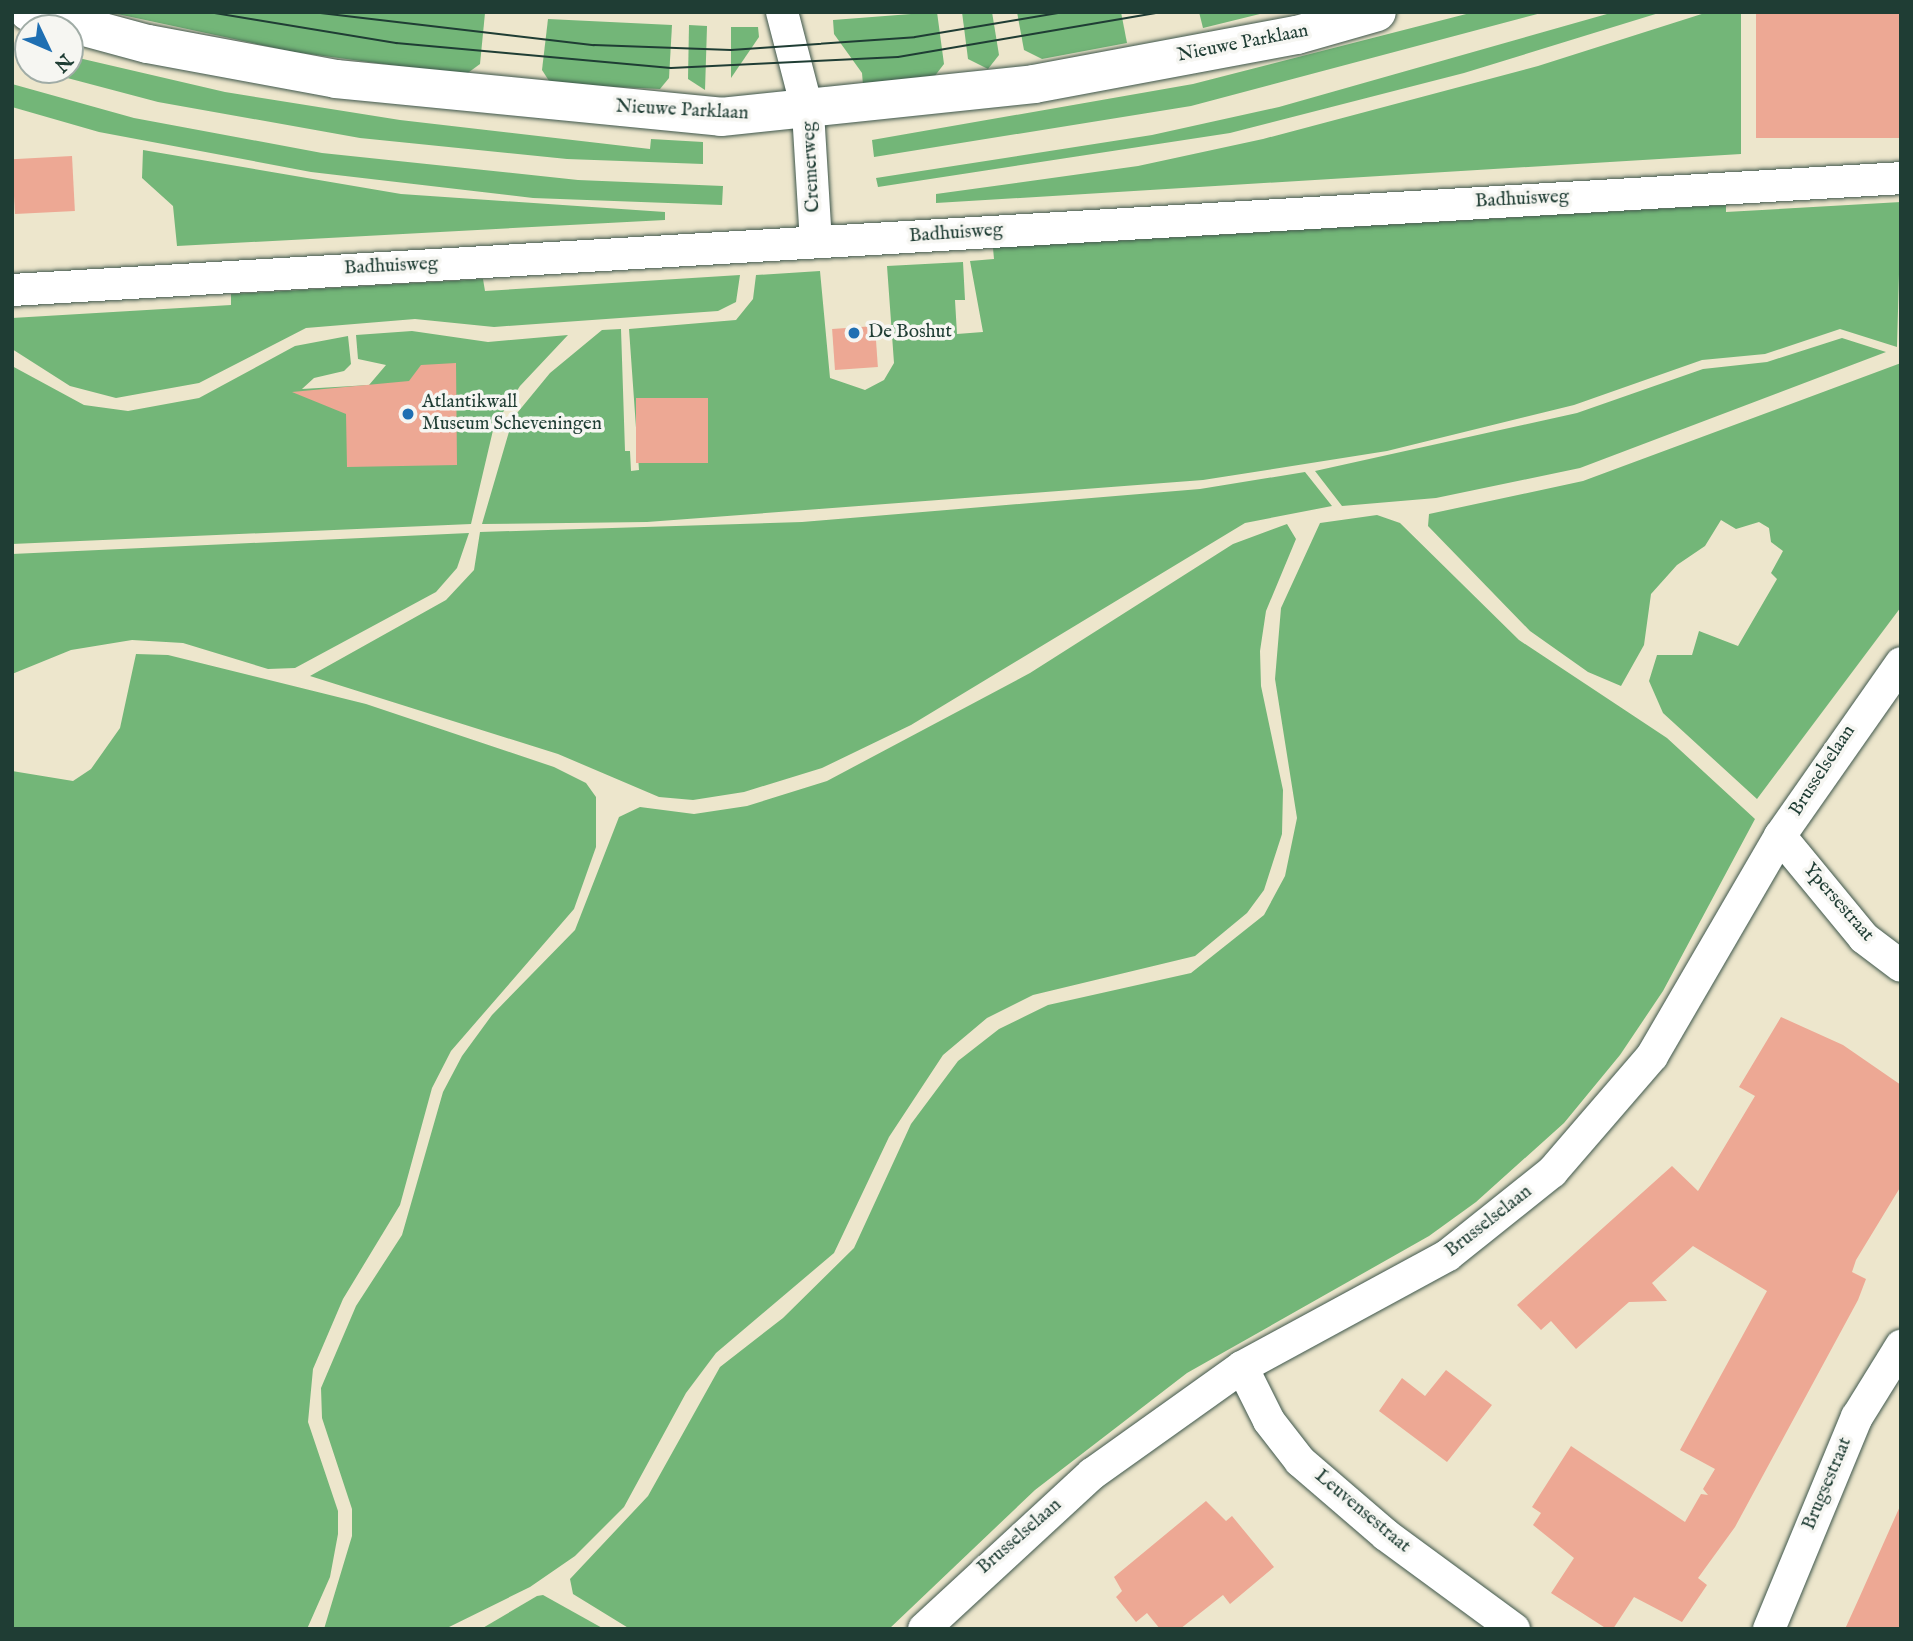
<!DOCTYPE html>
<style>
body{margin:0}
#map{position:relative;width:1913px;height:1641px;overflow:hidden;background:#ede6cc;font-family:"IM FELL English",serif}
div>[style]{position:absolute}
.forest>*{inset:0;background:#73b678}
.building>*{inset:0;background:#eda894;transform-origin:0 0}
.roads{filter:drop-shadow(0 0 2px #3e564b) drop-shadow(0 0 2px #3e564b)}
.street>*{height:32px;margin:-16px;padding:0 16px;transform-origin:16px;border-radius:16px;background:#fff}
.secondary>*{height:38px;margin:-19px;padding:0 19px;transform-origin:19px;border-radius:19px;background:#fff}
.tram>*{height:2px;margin:-1px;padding:0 1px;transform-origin:1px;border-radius:1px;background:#1f3d34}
.dots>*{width:19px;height:19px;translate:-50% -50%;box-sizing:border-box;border:4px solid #f6f6f2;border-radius:50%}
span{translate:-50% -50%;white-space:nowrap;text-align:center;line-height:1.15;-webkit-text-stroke:7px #f6f6f2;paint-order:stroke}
.street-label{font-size:19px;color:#1f3d34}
.poi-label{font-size:19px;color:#1f3d34}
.left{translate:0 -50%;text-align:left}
.frame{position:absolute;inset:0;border:14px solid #1f3d34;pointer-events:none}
.north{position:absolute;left:14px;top:14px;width:70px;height:70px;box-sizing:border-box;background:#f6f6f2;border:2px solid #a0aca6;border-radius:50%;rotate:134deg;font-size:19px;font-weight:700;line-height:28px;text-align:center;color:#1f3d34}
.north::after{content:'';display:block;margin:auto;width:24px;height:32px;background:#1f6fb2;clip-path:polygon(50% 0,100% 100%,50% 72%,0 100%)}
</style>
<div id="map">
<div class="forest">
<i style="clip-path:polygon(108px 12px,478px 12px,485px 13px,480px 64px,465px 75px,294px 52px)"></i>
<i style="clip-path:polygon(937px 12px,944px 64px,934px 77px,863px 85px,862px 73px,834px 34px,833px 20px)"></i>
<i style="clip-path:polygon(962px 12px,992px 12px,999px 55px,988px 69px,968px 59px)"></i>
<i style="clip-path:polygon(1017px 12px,1121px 12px,1127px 43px,1042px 59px,1024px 50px)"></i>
<i style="clip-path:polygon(1199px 12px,1268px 12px,1203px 28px)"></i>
<i style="clip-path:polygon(1474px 12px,1545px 12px,1191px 106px,874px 157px,872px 140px,1193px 84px)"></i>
<i style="clip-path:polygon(1614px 12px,1662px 12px,1464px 73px,1230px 133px,878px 187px,876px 178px,1152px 135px,1279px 107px)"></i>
<i style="clip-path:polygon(1708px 12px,1741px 12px,1741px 154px,936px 203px,936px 194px,1138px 166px,1263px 139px,1538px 66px)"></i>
<i style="clip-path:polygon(548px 19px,672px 25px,669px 78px,660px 89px,551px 84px,542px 70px)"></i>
<i style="clip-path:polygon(689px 25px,707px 26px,705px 90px,688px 79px)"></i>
<i style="clip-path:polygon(731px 27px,758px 27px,759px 37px,731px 78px)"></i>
<i style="clip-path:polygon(70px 56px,225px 92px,400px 120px,650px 149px,651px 139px,703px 142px,703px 164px,567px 159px,360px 138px,158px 102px,37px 70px,70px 70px)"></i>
<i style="clip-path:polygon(12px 84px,134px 118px,322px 153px,578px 180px,723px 186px,722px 205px,533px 198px,311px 172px,99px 132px,12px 107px)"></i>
<i style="clip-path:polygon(143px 150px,401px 194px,665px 212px,665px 220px,177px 246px,173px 206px,142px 178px)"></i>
<i style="clip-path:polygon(1901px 202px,1897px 347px,1840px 329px,1765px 354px,1702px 360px,1574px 405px,1387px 451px,1203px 480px,647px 522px,482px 524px,513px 418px,550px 373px,602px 330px,621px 329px,625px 451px,630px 451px,631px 471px,639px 470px,629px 329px,736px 320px,753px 299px,756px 275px,820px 271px,830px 378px,865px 390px,884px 380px,894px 363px,887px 266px,963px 262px,965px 300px,955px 300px,957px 334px,983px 332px,970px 261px,994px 259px,993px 248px,1726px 205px,1726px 212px)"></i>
<i style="clip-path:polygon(740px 275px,736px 302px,718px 311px,494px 327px,415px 319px,306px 328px,199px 383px,116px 398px,70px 386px,12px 349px,12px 318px,231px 305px,231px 294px,483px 279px,485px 291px)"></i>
<i style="clip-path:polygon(412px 331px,488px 342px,568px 335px,520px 386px,494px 426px,471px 524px,12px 544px,12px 366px,84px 405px,128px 411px,199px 398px,295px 346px,348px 336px,351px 364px,344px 371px,314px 378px,302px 389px,369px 385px,386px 365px,358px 359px,356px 335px)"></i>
<i style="clip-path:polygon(1842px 338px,1886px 352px,1580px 468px,1436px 498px,1342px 506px,1315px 471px,1577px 413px,1703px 369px,1767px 362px)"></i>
<i style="clip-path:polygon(1901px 363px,1901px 607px,1757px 799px,1663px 713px,1649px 681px,1657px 655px,1692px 655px,1699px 631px,1738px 646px,1777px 579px,1771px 573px,1783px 551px,1771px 542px,1769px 528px,1759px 522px,1736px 529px,1721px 520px,1705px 546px,1677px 565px,1651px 594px,1644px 645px,1621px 686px,1588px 672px,1530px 631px,1428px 526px,1429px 514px,1583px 481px)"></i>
<i style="clip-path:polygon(1305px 472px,1332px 506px,1245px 523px,911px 725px,822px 768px,744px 792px,693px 800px,659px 797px,558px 754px,310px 676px,446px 600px,474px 570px,480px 532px,802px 522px,1200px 489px)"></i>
<i style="clip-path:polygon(1377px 515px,1400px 523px,1519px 640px,1667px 738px,1755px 819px,1663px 991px,1620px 1055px,1564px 1123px,1476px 1202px,1429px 1236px,1187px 1373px,1035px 1490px,889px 1629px,630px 1629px,573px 1594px,570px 1579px,648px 1496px,720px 1367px,783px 1318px,854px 1248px,911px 1124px,958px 1061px,999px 1029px,1048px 1005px,1191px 973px,1264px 915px,1285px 876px,1297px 818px,1275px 679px,1281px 608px,1320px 523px)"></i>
<i style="clip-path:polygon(1287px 524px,1296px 539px,1266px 611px,1260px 651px,1261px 686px,1283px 790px,1282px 834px,1264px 890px,1247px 913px,1195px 956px,1033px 995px,987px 1018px,943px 1055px,889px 1137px,834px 1253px,716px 1353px,686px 1393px,624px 1507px,575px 1556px,530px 1587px,445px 1629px,324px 1629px,352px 1536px,352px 1509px,322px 1418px,321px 1388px,356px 1306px,402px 1235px,443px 1092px,462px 1056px,492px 1015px,575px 930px,619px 817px,640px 807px,694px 814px,747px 806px,827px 781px,1030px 673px,1233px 544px)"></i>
<i style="clip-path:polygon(469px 533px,457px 568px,436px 592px,295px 668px,268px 669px,183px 643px,132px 640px,71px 650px,12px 674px,12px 554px)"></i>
<i style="clip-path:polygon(136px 654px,168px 655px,366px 704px,554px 767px,586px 783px,596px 797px,596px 847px,574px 909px,451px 1051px,432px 1088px,400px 1205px,343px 1299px,313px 1369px,308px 1422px,338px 1511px,338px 1534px,330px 1577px,307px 1629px,12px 1629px,12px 771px,73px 781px,91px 769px,120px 728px)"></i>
<i style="clip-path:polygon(543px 1595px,604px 1629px,481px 1629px,537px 1596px)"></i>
</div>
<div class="building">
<i style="left:1756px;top:12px;width:145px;height:126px"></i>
<i style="left:72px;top:156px;width:55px;height:60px;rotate:87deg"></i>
<i style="left:875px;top:326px;width:41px;height:43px;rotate:86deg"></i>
<i style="clip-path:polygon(456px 363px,457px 465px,347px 467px,346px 414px,292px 392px,409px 381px,421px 365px)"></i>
<i style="left:708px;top:398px;width:65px;height:72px;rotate:90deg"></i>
<i style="clip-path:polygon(1781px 1017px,1843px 1045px,1901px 1085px,1901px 1186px,1856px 1260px,1852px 1272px,1866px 1279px,1858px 1300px,1735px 1527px,1698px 1578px,1707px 1585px,1682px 1622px,1634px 1597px,1613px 1629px,1607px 1629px,1551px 1593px,1574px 1558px,1533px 1525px,1541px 1513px,1532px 1507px,1571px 1446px,1685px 1522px,1701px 1494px,1708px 1495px,1703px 1489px,1715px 1469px,1680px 1450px,1767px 1291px,1693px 1246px,1652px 1283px,1667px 1301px,1629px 1302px,1576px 1349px,1551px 1321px,1541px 1330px,1517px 1305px,1672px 1166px,1698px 1191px,1755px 1096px,1739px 1087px)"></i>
<i style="clip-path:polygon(1446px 1370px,1492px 1405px,1447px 1462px,1379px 1411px,1402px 1378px,1425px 1396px)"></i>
<i style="clip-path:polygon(1206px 1501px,1226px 1521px,1232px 1516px,1274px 1567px,1230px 1604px,1223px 1595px,1180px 1629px,1160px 1629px,1147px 1613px,1136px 1622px,1116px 1597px,1122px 1591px,1114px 1577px)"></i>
<i style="clip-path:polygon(1901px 1504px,1901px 1629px,1845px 1629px,1860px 1596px)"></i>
</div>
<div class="roads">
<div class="street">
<i style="left:782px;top:12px;width:103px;rotate:75.4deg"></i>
<i style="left:808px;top:112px;width:129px;rotate:86.5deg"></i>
<i style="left:12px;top:290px;width:1892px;rotate:-3.39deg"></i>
<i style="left:1780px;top:836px;width:132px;rotate:50.5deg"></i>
<i style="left:1864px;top:938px;width:46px;rotate:37.1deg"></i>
<i style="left:1242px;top:1367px;width:60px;rotate:63.4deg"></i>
<i style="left:1269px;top:1421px;width:51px;rotate:52.2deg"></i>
<i style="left:1300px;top:1461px;width:113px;rotate:40.7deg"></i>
<i style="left:1386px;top:1535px;width:159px;rotate:36.3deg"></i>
<i style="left:924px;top:1629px;width:229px;rotate:-42.7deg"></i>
<i style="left:1092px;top:1474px;width:184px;rotate:-35.5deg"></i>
<i style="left:1242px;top:1367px;width:234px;rotate:-28.5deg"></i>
<i style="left:1448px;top:1255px;width:133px;rotate:-38.6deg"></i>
<i style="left:1552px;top:1172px;width:153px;rotate:-49.2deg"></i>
<i style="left:1652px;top:1056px;width:255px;rotate:-59.8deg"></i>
<i style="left:1780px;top:836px;width:211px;rotate:-55deg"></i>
<i style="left:1769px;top:1629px;width:230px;rotate:-67.5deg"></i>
<i style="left:1857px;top:1417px;width:84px;rotate:-58.2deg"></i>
</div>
<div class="secondary">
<i style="left:29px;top:12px;width:123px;rotate:15.1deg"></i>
<i style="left:148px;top:44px;width:191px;rotate:10.5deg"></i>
<i style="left:336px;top:79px;width:387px;rotate:5.6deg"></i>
<i style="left:721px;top:117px;width:315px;rotate:-6deg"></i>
<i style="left:1034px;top:84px;width:268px;rotate:-10.6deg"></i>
<i style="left:1297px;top:35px;width:83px;rotate:-16deg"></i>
</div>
</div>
<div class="tram">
<i style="left:208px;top:12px;width:191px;rotate:9.4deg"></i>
<i style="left:396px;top:43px;width:276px;rotate:5.2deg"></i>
<i style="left:671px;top:68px;width:227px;rotate:-2.8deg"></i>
<i style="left:898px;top:57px;width:266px;rotate:-9.7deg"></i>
<i style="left:312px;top:12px;width:284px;rotate:6.7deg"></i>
<i style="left:594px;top:45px;width:137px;rotate:2.1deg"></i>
<i style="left:731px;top:50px;width:184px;rotate:-4deg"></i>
<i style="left:915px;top:37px;width:151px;rotate:-9.5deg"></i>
</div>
<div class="dots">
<i style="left:854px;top:333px;background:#1f6fb2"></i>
<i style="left:408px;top:414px;background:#1f6fb2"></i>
</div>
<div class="street-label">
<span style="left:1243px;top:44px;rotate:-11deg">Nieuwe Parklaan</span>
<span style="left:682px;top:111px;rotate:3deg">Nieuwe Parklaan</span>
<span style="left:812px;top:167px;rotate:-93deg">Cremerweg</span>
<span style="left:1522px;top:200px;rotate:-3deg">Badhuisweg</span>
<span style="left:956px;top:234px;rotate:-4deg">Badhuisweg</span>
<span style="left:391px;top:267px;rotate:-3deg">Badhuisweg</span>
<span style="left:1823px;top:771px;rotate:-57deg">Brusselselaan</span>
<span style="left:1838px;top:903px;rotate:49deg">Ypersestraat</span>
<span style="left:1489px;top:1222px;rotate:-38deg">Brusselselaan</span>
<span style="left:1828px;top:1484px;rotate:-67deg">Brugsestraat</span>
<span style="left:1362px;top:1512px;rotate:40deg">Leuvensestraat</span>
<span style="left:1020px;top:1537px;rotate:-41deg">Brusselselaan</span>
</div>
<div class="poi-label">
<span class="left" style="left:868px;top:333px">De Boshut</span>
<span class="left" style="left:422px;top:414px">Atlantikwall<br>Museum Scheveningen</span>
</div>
<div class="frame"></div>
<div class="north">N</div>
</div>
